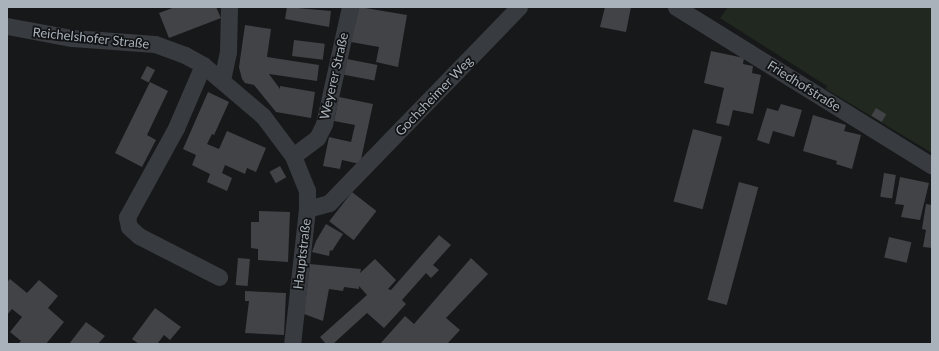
<!DOCTYPE html>
<meta charset="utf-8">
<style>
body{margin:0}
#map{position:relative;width:939px;height:351px;overflow:hidden;background:#17181a;font-family:Lato,sans-serif}
div>[style]{position:absolute}
.green>*{inset:0;background:#20281f}
.building>*{inset:0;background:#414347;transform-origin:0 0}
.minor>*{height:17px;margin:-8.5px;padding:0 8.5px;transform-origin:8.5px;border-radius:8.5px;background:#383b3f}
span{translate:-50% -50%;white-space:nowrap;text-align:center;line-height:1.15;-webkit-text-stroke:3.5px #121315;paint-order:stroke}
.street-label{font-size:13px;color:#a9b2ba}
.frame{position:absolute;inset:0;border:8px solid #a9b2ba;pointer-events:none}
</style>
<div id="map">
<div class="green">
<i style="clip-path:polygon(728px 7px,932px 7px,932px 153px,826px 89px,827px 86px,720px 18px)"></i>
</div>
<div class="building">
<i style="clip-path:polygon(175px 7px,216px 7px,221px 18px,169px 38px,159px 13px)"></i>
<i style="clip-path:polygon(287px 7px,331px 11px,329px 27px,285px 19px)"></i>
<i style="clip-path:polygon(359px 7px,407px 15px,398px 67px,376px 62px,379px 47px,351px 42px)"></i>
<i style="clip-path:polygon(605px 7px,631px 7px,626px 32px,600px 27px)"></i>
<i style="clip-path:polygon(245px 25px,271px 29px,267px 57px,319px 65px,317px 81px,269px 74px,280px 89px,280px 86px,315px 92px,311px 118px,276px 112px,254px 85px,245px 83px,242px 79px,239px 67px)"></i>
<i style="left:294px;top:40px;width:31px;height:16px;rotate:7deg"></i>
<i style="clip-path:polygon(711px 51px,744px 58px,743px 64px,753px 66px,752px 73px,761px 75px,753px 114px,733px 110px,729px 126px,716px 123px,724px 88px,704px 83px)"></i>
<i style="left:347px;top:59px;width:31px;height:16px;rotate:11deg"></i>
<i style="left:147px;top:66px;width:9px;height:14px;rotate:27deg"></i>
<i style="clip-path:polygon(150px 82px,168px 91px,147px 135px,156px 140px,142px 167px,115px 153px)"></i>
<i style="clip-path:polygon(208px 92px,229px 102px,214px 135px,212px 134px,207px 144px,219px 149px,227px 131px,266px 148px,256px 172px,247px 168px,245px 174px,225px 165px,222px 173px,232px 178px,227px 191px,207px 182px,210px 174px,192px 165px,196px 155px,183px 149px)"></i>
<i style="clip-path:polygon(339px 97px,373px 104px,360px 164px,342px 160px,340px 169px,323px 166px,329px 137px,351px 142px,355px 125px,334px 121px)"></i>
<i style="clip-path:polygon(781px 104px,802px 110px,794px 137px,773px 131px,769px 144px,757px 140px,767px 108px,778px 111px)"></i>
<i style="left:876px;top:108px;width:12px;height:9px;rotate:31deg"></i>
<i style="clip-path:polygon(813px 115px,846px 125px,844px 131px,861px 135px,852px 169px,836px 164px,837px 161px,803px 151px)"></i>
<i style="left:693px;top:129px;width:30px;height:75px;rotate:15deg"></i>
<i style="left:280px;top:166px;width:13px;height:12px;rotate:61deg"></i>
<i style="left:884px;top:173px;width:12px;height:24px;rotate:9deg"></i>
<i style="clip-path:polygon(900px 177px,929px 183px,920px 220px,901px 217px,904px 205px,895px 204px)"></i>
<i style="left:739px;top:182px;width:20px;height:122px;rotate:15deg"></i>
<i style="left:352px;top:192px;width:31px;height:37px;rotate:38deg"></i>
<i style="clip-path:polygon(926px 204px,932px 205px,932px 248px,923px 247px,926px 230px,922px 229px)"></i>
<i style="clip-path:polygon(259px 211px,290px 212px,288px 262px,258px 260px,258px 249px,251px 248px,251px 222px,259px 222px)"></i>
<i style="clip-path:polygon(326px 224px,343px 234px,332px 251px,330px 250px,329px 256px,312px 252px,316px 241px)"></i>
<i style="clip-path:polygon(439px 235px,451px 245px,433px 265px,439px 270px,431px 278px,426px 273px,402px 300px,406px 304px,384px 328px,367px 313px,333px 344px,326px 344px,320px 337px,367px 295px,359px 286px,359px 289px,344px 287px,343px 291px,329px 289px,323px 321px,304px 314px,310px 264px,361px 269px,360px 273px,375px 259px,396px 280px,388px 289px,391px 290px)"></i>
<i style="left:889px;top:237px;width:23px;height:21px;rotate:13deg"></i>
<i style="left:238px;top:258px;width:12px;height:27px;rotate:5deg"></i>
<i style="clip-path:polygon(471px 258px,488px 274px,446px 318px,460px 330px,447px 344px,380px 344px,405px 316px,414px 324px)"></i>
<i style="clip-path:polygon(10px 279px,27px 293px,39px 280px,58px 296px,48px 308px,64px 322px,46px 344px,18px 344px,21px 341px,10px 332px,22px 317px,12px 309px,7px 315px,7px 282px)"></i>
<i style="clip-path:polygon(245px 291px,286px 293px,284px 335px,245px 333px,249px 301px,245px 301px)"></i>
<i style="clip-path:polygon(155px 308px,181px 327px,170px 340px,164px 335px,157px 344px,139px 344px,132px 339px)"></i>
<i style="clip-path:polygon(86px 322px,105px 336px,98px 344px,69px 344px)"></i>
</div>
<div class="minor">
<i style="left:676px;top:7px;width:301px;rotate:31.8deg"></i>
<i style="left:7px;top:26px;width:66px;rotate:10.5deg"></i>
<i style="left:72px;top:38px;width:83px;rotate:4.1deg"></i>
<i style="left:155px;top:44px;width:32px;rotate:20deg"></i>
<i style="left:185px;top:55px;width:21px;rotate:29deg"></i>
<i style="left:203px;top:65px;width:79px;rotate:40.4deg"></i>
<i style="left:263px;top:116px;width:50px;rotate:53.1deg"></i>
<i style="left:293px;top:156px;width:37px;rotate:68deg"></i>
<i style="left:307px;top:190px;width:19px;rotate:90deg"></i>
<i style="left:307px;top:209px;width:136px;rotate:96.3deg"></i>
<i style="left:203px;top:65px;width:69px;rotate:113.2deg"></i>
<i style="left:176px;top:128px;width:102px;rotate:118.8deg"></i>
<i style="left:127px;top:217px;width:10px;rotate:79deg"></i>
<i style="left:129px;top:227px;width:13px;rotate:42deg"></i>
<i style="left:139px;top:236px;width:90px;rotate:27.1deg"></i>
<i style="left:222px;top:80px;width:29px;rotate:-78deg"></i>
<i style="left:228px;top:52px;width:45px;rotate:-88.7deg"></i>
<i style="left:293px;top:156px;width:30px;rotate:-37deg"></i>
<i style="left:317px;top:138px;width:16px;rotate:-63deg"></i>
<i style="left:324px;top:124px;width:120px;rotate:-77.5deg"></i>
<i style="left:307px;top:209px;width:23px;rotate:-15deg"></i>
<i style="left:329px;top:203px;width:273px;rotate:-45.9deg"></i>
</div>
<div class="street-label">
<span style="left:91px;top:38px;rotate:6deg">Reichelshofer Straße</span>
<span style="left:334px;top:76px;rotate:-77deg">Weyerer Straße</span>
<span style="left:804px;top:86px;rotate:32deg">Friedhofstraße</span>
<span style="left:434px;top:96px;rotate:-46deg">Gochsheimer Weg</span>
<span style="left:302px;top:254px;rotate:-83deg">Hauptstraße</span>
</div>
<div class="frame"></div>
</div>
